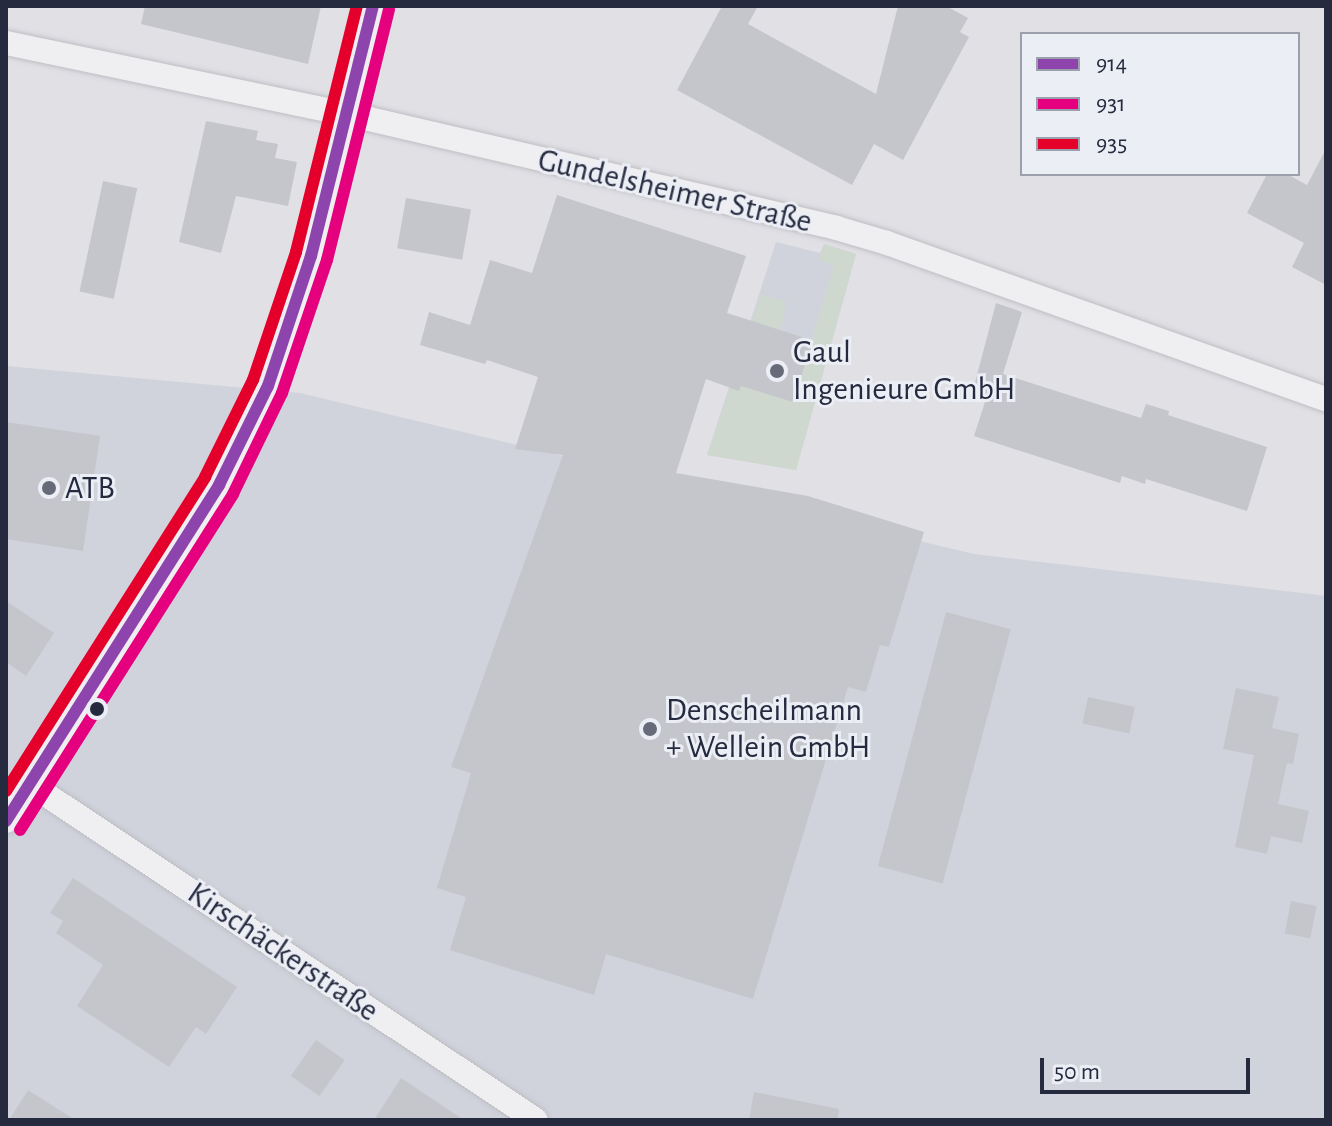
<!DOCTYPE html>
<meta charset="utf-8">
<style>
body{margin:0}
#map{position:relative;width:1332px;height:1126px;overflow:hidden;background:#e0e0e5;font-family:"Alegreya Sans",sans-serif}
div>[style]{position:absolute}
.built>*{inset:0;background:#d0d3dc}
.green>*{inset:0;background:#ced8cf}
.building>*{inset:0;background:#c5c6cc;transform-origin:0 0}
.roads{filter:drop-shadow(0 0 2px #bebec3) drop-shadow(0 0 2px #bebec3)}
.minor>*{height:24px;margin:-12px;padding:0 12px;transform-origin:12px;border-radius:12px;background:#efeff2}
.bus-1>*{height:12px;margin:-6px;padding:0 6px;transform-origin:6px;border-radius:6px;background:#8e44ad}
.bus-2>*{height:12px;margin:-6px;padding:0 6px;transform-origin:6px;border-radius:6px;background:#e5007d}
.bus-3>*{height:12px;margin:-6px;padding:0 6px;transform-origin:6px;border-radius:6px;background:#e4002b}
.dots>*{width:22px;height:22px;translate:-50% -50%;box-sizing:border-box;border:4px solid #eceef5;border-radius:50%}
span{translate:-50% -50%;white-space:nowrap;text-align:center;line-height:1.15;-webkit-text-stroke:6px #eceef5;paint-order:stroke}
.street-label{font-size:32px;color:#252a3f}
.poi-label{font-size:32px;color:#252a3f}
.left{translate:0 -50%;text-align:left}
.frame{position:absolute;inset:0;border:8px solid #252a3f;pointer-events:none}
.legend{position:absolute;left:1020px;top:32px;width:280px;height:144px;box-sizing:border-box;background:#eceef5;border:2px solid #9ca0ac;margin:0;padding:10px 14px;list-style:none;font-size:24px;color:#252a3f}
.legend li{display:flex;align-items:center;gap:16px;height:40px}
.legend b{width:40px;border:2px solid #9ca0ac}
.scale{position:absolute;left:1040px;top:1058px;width:210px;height:36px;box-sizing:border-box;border:4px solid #252a3f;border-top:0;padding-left:10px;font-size:24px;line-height:28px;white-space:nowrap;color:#252a3f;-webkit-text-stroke:6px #eceef5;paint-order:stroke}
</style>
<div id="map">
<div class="built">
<i style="clip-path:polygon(776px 242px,820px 253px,824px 244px,856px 254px,796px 470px,707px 455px)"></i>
<i style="clip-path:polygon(6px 366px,300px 393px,974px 554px,1326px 596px,1326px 1120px,6px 1120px)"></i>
</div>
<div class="green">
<i style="clip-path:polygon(824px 244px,856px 254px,796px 470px,707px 455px,746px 343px,745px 387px,793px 402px,834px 265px,819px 260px)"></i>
<i style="clip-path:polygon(761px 294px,786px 302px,781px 331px,752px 321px)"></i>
</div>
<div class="building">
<i style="clip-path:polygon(145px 6px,321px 6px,308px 64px,141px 24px)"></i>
<i style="clip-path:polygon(722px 6px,758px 6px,748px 24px,876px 94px,898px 6px,946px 6px,968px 18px,960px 32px,969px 37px,903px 160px,874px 144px,852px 185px,677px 90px)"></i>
<i style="clip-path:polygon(206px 121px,258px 131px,256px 140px,278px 144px,275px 158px,297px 162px,288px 206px,236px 196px,221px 253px,179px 242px)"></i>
<i style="clip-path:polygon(1326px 149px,1326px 285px,1292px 267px,1304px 243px,1247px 213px,1267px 174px,1287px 174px,1307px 185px)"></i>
<i style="left:103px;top:181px;width:35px;height:113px;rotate:12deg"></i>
<i style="clip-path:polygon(557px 195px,746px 256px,727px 313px,802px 337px,801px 343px,811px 346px,793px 402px,741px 386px,739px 391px,706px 379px,676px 473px,808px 496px,924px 532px,889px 647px,880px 645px,866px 692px,848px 687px,753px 999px,606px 954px,594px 995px,450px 950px,466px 897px,437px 888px,471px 773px,451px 767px,563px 455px,515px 449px,538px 377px,487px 360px,485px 364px,420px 345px,429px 312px,470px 325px,490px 260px,532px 273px)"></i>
<i style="left:406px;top:198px;width:66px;height:51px;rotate:10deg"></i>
<i style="clip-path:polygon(996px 303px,1022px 312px,1003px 374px,1141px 418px,1146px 404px,1169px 411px,1168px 415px,1267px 447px,1247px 511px,1146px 479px,1145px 484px,1122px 476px,1120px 483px,974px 436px,986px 399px,972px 394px)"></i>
<i style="clip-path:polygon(6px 422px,100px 436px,83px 551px,6px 539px)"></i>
<i style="clip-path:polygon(6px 601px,54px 633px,26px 676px,6px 662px)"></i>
<i style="left:946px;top:612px;width:67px;height:263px;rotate:15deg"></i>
<i style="clip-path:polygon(1236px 688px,1279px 697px,1272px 728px,1299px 734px,1293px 764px,1287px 763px,1278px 804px,1309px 811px,1302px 843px,1271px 836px,1267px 854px,1235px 847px,1254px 755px,1223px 749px)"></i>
<i style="left:1088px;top:697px;width:48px;height:27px;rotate:12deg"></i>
<i style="clip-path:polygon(73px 878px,237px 987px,206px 1034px,196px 1027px,169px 1067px,77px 1006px,103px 965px,56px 933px,63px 921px,50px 913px)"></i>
<i style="left:1291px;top:901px;width:26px;height:33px;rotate:11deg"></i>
<i style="left:316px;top:1040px;width:35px;height:44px;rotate:35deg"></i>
<i style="clip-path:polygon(401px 1078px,464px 1120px,374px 1120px)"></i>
<i style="clip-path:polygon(28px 1090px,75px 1120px,9px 1120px)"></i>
<i style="clip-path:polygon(754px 1092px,839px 1109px,838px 1120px,749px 1120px)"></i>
</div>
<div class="roads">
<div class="minor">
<i style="left:6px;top:43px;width:371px;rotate:11.8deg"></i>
<i style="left:369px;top:119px;width:480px;rotate:13.1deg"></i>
<i style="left:836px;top:228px;width:53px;rotate:16.4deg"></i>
<i style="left:887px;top:243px;width:466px;rotate:19.6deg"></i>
<i style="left:30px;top:784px;width:607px;rotate:33.59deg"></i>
<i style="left:6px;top:821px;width:398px;rotate:-57.6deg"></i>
<i style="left:219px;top:485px;width:110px;rotate:-63.7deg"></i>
<i style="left:268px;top:386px;width:137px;rotate:-71.7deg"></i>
<i style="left:311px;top:256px;width:258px;rotate:-76.1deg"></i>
</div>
</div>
<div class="bus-1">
<i style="left:6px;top:821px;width:398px;rotate:-57.6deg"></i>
<i style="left:219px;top:485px;width:110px;rotate:-63.7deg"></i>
<i style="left:268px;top:386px;width:137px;rotate:-71.7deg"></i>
<i style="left:311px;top:256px;width:258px;rotate:-76.1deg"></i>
</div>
<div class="bus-2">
<i style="left:20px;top:830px;width:398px;rotate:-57.6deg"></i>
<i style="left:233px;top:494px;width:112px;rotate:-64.1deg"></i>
<i style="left:282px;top:393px;width:140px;rotate:-71.3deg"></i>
<i style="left:327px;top:260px;width:258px;rotate:-76.1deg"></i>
</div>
<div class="bus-3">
<i style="left:6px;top:791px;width:372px;rotate:-57.6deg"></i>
<i style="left:205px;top:477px;width:108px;rotate:-63.7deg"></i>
<i style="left:253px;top:380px;width:135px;rotate:-71.4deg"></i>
<i style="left:296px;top:252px;width:253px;rotate:-76.1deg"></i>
</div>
<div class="dots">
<i style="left:777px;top:371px;background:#666a79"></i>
<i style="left:49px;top:488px;background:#666a79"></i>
<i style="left:97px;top:709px;background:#252a3f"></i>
<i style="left:650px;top:729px;background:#666a79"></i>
</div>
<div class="street-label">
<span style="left:675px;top:191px;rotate:13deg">Gundelsheimer Straße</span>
<span style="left:283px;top:952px;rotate:34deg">Kirschäckerstraße</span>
</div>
<div class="poi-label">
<span class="left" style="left:793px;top:371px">Gaul<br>Ingenieure GmbH</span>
<span class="left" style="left:65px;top:488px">ATB</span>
<span class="left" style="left:666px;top:729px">Denscheilmann<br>+ Wellein GmbH</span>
</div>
<div class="frame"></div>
<ul class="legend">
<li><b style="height:10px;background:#8e44ad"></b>914</li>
<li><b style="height:10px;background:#e5007d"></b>931</li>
<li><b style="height:10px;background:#e4002b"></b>935</li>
</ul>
<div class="scale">50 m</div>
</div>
